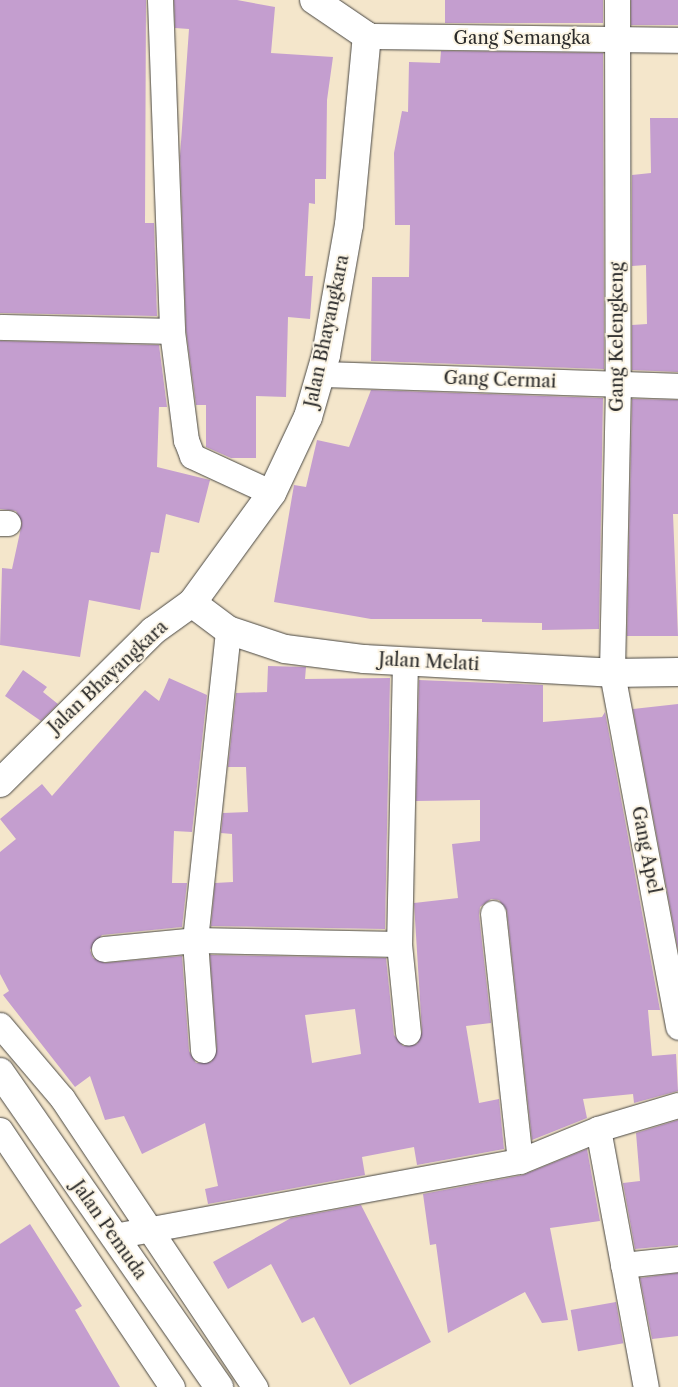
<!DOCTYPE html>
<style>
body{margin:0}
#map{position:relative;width:678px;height:1387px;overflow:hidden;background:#f4e6cb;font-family:"Libre Caslon Text",serif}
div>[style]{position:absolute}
.building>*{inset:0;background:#c49ecf;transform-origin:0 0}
.roads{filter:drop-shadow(0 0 1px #494743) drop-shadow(0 0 1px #494743)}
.street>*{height:25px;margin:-12.5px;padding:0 12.5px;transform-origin:12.5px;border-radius:12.5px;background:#fff}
.secondary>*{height:28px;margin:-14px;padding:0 14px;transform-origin:14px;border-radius:14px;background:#fff}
span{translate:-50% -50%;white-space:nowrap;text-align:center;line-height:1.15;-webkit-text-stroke:4px #fcf5e5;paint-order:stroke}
.street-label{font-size:18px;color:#2b2b2b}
</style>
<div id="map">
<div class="building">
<i style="clip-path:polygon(0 0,146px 0,145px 223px,154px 223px,157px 316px,0 313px)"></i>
<i style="clip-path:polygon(174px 0,237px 0,275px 7px,271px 53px,333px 57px,327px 100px,326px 179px,315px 179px,315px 204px,309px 203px,305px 276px,313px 276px,310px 319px,288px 317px,286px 397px,256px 396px,256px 458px,231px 458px,206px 447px,206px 405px,196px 405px,186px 330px,180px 156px,189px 29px,175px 28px)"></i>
<i style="left:445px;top:0;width:158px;height:23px"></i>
<i style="left:631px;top:0;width:47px;height:25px"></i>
<i style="clip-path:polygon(441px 51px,603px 53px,604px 369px,371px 361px,372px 277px,409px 277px,410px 225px,395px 225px,394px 153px,402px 111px,408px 112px,409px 62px,440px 63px)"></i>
<i style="clip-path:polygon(650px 118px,678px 118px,678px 372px,632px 370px,632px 325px,647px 324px,646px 265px,632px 266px,632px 175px,651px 173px)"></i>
<i style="clip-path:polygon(0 341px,159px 345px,167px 407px,159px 407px,157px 467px,210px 480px,199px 523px,166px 514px,159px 553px,151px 552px,140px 610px,89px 600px,80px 657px,0 645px,2px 568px,12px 569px,22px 523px,16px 511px,0 509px)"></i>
<i style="clip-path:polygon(371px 390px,603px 398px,599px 629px,542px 630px,542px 623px,482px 622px,482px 619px,371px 619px,274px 602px,294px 485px,306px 487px,317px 440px,349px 447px)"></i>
<i style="clip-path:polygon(632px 399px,678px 400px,678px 514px,673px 514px,678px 636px,627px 636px)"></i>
<i style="clip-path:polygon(268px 666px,306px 667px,305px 679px,390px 678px,385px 929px,211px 926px,215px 883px,233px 882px,232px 834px,221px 833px,223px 813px,248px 812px,246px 767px,228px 767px,236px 693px,267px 692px)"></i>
<i style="clip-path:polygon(23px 670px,47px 687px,43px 692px,58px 704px,41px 721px,5px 696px)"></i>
<i style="clip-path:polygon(evenodd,169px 678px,207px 695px,192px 832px,174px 831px,172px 883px,187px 883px,182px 927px,102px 935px,90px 950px,93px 958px,105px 963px,182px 956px,189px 1051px,196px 1063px,211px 1062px,217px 1049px,210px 955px,386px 958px,394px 1035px,403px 1046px,417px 1044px,422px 1032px,414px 903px,458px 898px,452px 844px,480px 841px,480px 800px,416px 801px,419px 680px,543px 685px,543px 722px,602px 717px,605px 712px,660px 1010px,648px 1010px,652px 1056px,676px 1054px,678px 1091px,634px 1103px,633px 1094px,583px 1099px,587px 1118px,532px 1140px,507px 911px,499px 900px,491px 899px,480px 907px,479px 915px,491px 1023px,466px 1026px,479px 1103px,499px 1099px,504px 1149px,417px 1165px,414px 1147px,362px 1157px,365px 1175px,208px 1204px,205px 1189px,218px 1186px,205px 1123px,142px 1154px,124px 1116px,105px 1120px,90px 1076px,75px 1087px,3px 995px,9px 991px,0 974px,0 852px,16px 839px,0 819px,42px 784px,52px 796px,145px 690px,159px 701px,169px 678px,355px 1009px,361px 1054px,312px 1063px,305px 1015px,355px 1009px)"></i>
<i style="clip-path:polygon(678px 704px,678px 949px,633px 709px)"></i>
<i style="clip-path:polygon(678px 1120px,678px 1245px,635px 1249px,623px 1183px,640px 1181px,636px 1133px)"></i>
<i style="clip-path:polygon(587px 1149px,600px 1221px,550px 1228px,568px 1320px,542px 1323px,525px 1292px,448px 1333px,436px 1244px,430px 1245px,423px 1194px,523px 1175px)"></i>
<i style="clip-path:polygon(361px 1205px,431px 1342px,350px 1385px,314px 1317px,302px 1323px,271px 1264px,228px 1289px,213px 1262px,291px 1218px)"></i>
<i style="clip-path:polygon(30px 1224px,82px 1306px,75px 1310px,120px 1387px,0 1387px,0 1244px)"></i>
<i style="clip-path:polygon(678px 1273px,678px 1336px,652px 1339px,640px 1278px)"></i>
<i style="left:616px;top:1302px;width:42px;height:46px;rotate:80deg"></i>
</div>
<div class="roads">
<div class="street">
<i style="left:160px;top:0;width:331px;rotate:87.9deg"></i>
<i style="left:172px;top:331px;width:110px;rotate:82.7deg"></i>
<i style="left:186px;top:440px;width:17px;rotate:69deg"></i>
<i style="left:192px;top:456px;width:88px;rotate:24.8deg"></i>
<i style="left:617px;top:0;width:384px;rotate:89.9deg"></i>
<i style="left:618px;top:384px;width:289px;rotate:91.2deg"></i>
<i style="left:612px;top:673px;width:360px;rotate:79.4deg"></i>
<i style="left:367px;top:36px;width:311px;rotate:0.7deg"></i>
<i style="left:0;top:327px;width:172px;rotate:1.3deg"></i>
<i style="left:321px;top:374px;width:357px;rotate:1.9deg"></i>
<i style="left:0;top:523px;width:8px"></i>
<i style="left:405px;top:661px;width:283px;rotate:91.2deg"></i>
<i style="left:399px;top:944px;width:89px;rotate:84.2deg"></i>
<i style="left:493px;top:913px;width:249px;rotate:83.8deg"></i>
<i style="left:104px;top:949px;width:91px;rotate:-5.6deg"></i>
<i style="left:195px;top:940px;width:204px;rotate:1.1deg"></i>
<i style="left:0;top:1025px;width:96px;rotate:49.7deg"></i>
<i style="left:62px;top:1098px;width:348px;rotate:56.3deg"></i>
<i style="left:203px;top:1050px;width:110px;rotate:-94.2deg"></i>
<i style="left:195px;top:940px;width:312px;rotate:-83.9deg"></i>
<i style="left:598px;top:1129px;width:84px;rotate:-16.7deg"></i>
<i style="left:0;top:1130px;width:309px;rotate:56.2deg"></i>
<i style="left:114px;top:1236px;width:413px;rotate:-10.5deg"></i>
<i style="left:520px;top:1161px;width:84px;rotate:-22.3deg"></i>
<i style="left:598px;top:1129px;width:262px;rotate:79.5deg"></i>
<i style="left:623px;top:1265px;width:55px;rotate:-6.2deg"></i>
</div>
<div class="secondary">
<i style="left:192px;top:603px;width:45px;rotate:36.9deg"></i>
<i style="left:228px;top:630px;width:60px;rotate:18.4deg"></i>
<i style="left:285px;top:649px;width:80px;rotate:7.2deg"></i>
<i style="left:364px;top:659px;width:248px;rotate:3.2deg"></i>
<i style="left:612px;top:673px;width:66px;rotate:-0.9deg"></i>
<i style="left:0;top:783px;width:216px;rotate:-44.8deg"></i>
<i style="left:153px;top:631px;width:48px;rotate:-35.7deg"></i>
<i style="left:192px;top:603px;width:136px;rotate:-54deg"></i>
<i style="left:272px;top:493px;width:84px;rotate:-64.7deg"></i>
<i style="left:308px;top:417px;width:65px;rotate:-73.8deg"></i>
<i style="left:326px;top:355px;width:132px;rotate:-80deg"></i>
<i style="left:349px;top:225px;width:190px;rotate:-84.6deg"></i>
<i style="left:367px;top:36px;width:64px;rotate:-145.8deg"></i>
<i style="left:0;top:1072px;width:384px;rotate:55.2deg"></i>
</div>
</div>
<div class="street-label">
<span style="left:522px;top:38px">Gang Semangka</span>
<span style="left:327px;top:331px;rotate:-78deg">Jalan Bhayangkara</span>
<span style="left:617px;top:337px;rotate:-90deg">Gang Kelengkeng</span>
<span style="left:500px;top:380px;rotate:2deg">Gang Cermai</span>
<span style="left:429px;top:662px;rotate:3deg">Jalan Melati</span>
<span style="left:108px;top:677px;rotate:-43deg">Jalan Bhayangkara</span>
<span style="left:646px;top:850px;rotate:79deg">Gang Apel</span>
<span style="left:109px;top:1230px;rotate:55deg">Jalan Pemuda</span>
</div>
</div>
